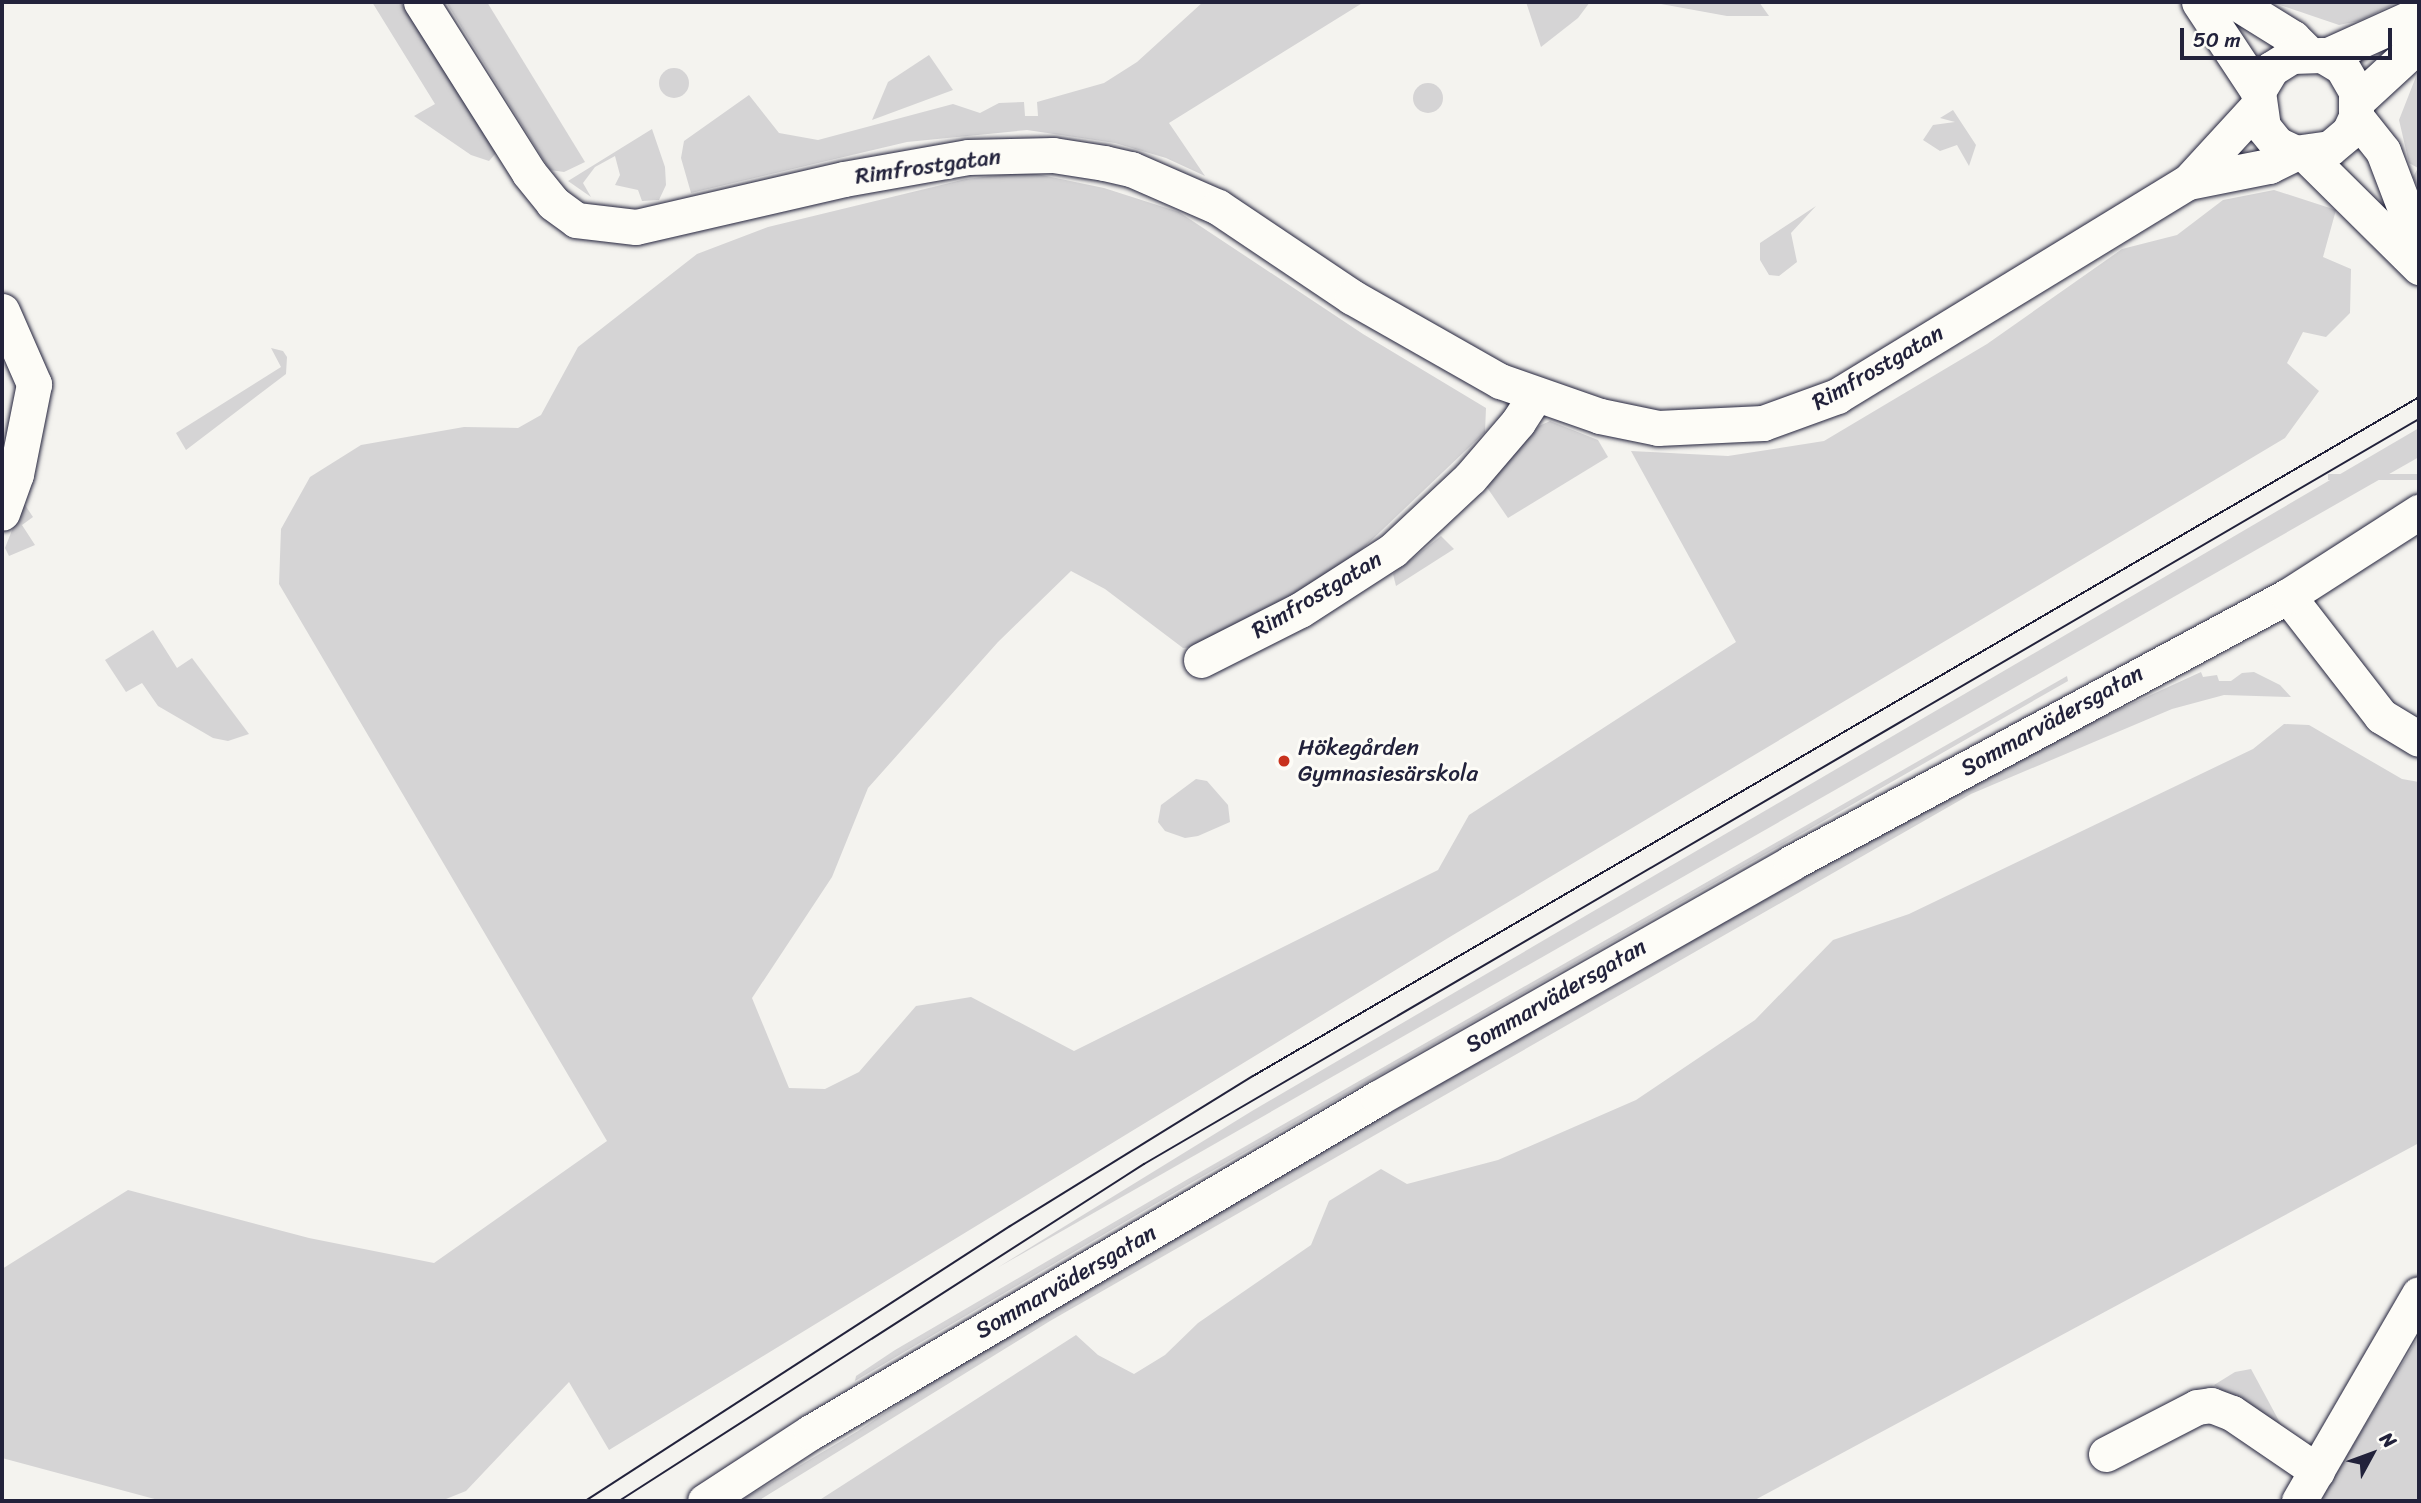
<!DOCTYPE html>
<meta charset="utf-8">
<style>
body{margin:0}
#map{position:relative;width:2421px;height:1503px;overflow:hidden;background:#f4f3ef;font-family:Sriracha,sans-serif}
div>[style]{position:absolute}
.green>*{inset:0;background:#d5d4d5;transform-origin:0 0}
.round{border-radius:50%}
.roads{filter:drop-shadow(0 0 2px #22223b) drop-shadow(0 0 2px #22223b)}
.minor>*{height:35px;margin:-17.5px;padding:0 17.5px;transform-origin:17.5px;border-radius:17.5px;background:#fdfcf7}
.tram>*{height:2px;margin:-1px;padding:0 1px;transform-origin:1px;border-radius:1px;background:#22223b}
.dots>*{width:19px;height:19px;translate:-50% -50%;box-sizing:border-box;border:4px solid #fdfcf7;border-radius:50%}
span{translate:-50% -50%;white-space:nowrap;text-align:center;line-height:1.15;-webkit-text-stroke:6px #fdfcf7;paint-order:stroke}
.street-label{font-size:23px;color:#22223b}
.poi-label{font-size:23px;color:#22223b}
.left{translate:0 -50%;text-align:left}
.frame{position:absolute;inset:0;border:4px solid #22223b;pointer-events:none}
.north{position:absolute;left:2337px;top:1419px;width:70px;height:70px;-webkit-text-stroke:5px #fdfcf7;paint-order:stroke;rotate:49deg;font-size:19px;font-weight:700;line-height:28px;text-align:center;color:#22223b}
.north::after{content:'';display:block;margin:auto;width:24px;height:32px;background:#22223b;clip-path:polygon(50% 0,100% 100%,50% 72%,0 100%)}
.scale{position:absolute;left:2180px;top:28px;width:212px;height:32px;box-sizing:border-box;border:4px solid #22223b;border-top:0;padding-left:9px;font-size:21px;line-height:24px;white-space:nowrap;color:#22223b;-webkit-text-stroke:5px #fdfcf7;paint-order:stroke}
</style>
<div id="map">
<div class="green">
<i style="clip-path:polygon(372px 2px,401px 2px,496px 153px,489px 161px,471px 155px,414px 116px,435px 104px)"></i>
<i style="clip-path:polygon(446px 2px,487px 2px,585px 162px,564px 172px,550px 170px)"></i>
<i style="clip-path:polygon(1203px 2px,1364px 2px,1169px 123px,1205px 176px,1166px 158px,1115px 143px,1027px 130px,907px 142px,691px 193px,681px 158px,684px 141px,749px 95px,779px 133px,818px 140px,953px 104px,980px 113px,999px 103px,1024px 102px,1025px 116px,1038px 116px,1037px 102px,1104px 83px,1137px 62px)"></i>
<i style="clip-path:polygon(1526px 2px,1590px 2px,1578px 18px,1541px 47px)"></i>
<i style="clip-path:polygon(1650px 2px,1759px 2px,1769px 16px,1727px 16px)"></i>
<i style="clip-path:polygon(2271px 2px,2398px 2px,2359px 21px,2339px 25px)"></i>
<i style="clip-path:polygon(929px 55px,953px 90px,872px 120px,888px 82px)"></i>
<i class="round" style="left:659px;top:68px;width:30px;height:30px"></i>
<i style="clip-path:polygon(2419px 69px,2419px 190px,2413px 177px,2418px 168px,2409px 163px,2399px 120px)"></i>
<i class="round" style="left:1413px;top:83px;width:30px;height:30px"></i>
<i style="clip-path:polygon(1953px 110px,1976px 145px,1969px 166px,1957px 145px,1940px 151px,1923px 140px,1933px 125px,1955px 122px,1940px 118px)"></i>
<i style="clip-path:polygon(652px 129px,665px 167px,666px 185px,659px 200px,642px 201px,638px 190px,615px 185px,620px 175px,615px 156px,595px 167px,583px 183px,591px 197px,568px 181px)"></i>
<i style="clip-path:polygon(1027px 172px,1104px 188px,1179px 212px,1363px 334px,1486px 408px,1485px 432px,1359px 552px,1291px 602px,1204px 646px,1183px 648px,1105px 589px,1071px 571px,998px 642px,868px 788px,832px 877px,752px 998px,789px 1088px,825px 1089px,859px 1072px,916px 1006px,971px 997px,1074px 1051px,1438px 870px,1469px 815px,1736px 642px,1631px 451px,1728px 456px,1824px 441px,1987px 344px,2122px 249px,2177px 235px,2223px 200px,2274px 190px,2336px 210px,2323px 257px,2351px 269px,2350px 313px,2326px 337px,2303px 332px,2287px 363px,2319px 391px,2285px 438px,1453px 935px,609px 1450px,569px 1382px,466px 1491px,441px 1501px,162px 1501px,2px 1458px,2px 1269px,128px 1190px,309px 1238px,434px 1263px,607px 1141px,279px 584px,281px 529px,310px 477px,361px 445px,464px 427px,518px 428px,541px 415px,578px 347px,697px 254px,768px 227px,966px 179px)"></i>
<i style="clip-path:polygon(1816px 206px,1791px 233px,1797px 262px,1779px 276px,1769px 275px,1760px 260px,1760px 243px)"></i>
<i style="clip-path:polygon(271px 348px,283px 351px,287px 357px,286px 374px,186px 450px,176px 433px,281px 367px)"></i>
<i style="clip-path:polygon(1550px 421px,1598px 440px,1608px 457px,1508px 518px,1486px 486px,1539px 426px)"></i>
<i style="clip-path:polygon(2419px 428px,2419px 457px,997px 1268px,1252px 1111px)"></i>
<i style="left:2419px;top:474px;width:6px;height:91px;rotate:90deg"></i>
<i style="clip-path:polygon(23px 502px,33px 517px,22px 525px,35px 545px,9px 556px,5px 548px)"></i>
<i style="clip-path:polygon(1441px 536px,1454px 549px,1396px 586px,1393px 574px)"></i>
<i style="clip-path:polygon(153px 630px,177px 668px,192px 658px,249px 734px,228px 741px,213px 738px,158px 706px,142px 683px,126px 692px,105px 660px)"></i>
<i style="clip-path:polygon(2201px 672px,2203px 677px,2217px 675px,2219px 681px,2231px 681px,2242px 673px,2254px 672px,2280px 685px,2291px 697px,2224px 695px,2172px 709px,1971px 794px,1050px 1321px,758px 1501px,740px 1501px,858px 1431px,1021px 1322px,1735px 910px,2035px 748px)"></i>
<i style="clip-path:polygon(2067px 676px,2068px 681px,1191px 1183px,855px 1381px,856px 1376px,895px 1350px,1188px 1179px)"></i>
<i style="clip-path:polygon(2284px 724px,2309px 725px,2402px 779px,2419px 782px,2419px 1143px,1753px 1501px,818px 1501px,1076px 1335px,1098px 1355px,1134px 1374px,1165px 1355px,1198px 1323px,1311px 1245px,1329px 1201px,1381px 1169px,1407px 1184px,1498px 1160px,1636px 1100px,1755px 1020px,1833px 940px,1909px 914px,2253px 749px)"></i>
<i style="clip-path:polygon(1196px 779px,1207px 781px,1228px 805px,1230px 822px,1198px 836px,1185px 838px,1165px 831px,1158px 822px,1161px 805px)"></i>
<i style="clip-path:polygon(2419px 1336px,2419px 1501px,2319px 1501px,2320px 1500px)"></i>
<i style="clip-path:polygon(2251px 1369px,2285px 1432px,2214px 1385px,2235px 1372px)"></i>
</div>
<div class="roads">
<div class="minor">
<i style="left:421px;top:2px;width:202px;rotate:57.7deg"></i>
<i style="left:529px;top:173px;width:38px;rotate:51deg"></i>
<i style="left:553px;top:203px;width:29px;rotate:36deg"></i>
<i style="left:576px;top:220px;width:60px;rotate:6.7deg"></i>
<i style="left:636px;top:227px;width:213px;rotate:-13deg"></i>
<i style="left:844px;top:179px;width:126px;rotate:-10.1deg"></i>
<i style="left:968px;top:157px;width:85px;rotate:-1.3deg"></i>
<i style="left:1053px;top:155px;width:52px;rotate:8.9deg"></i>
<i style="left:1104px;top:163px;width:28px;rotate:13deg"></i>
<i style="left:1131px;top:169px;width:95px;rotate:23.6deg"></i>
<i style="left:1218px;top:207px;width:161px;rotate:33.9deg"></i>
<i style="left:1352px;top:297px;width:170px;rotate:29.6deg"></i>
<i style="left:1500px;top:381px;width:106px;rotate:19.3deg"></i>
<i style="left:1600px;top:416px;width:59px;rotate:11.7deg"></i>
<i style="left:1658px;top:428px;width:105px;rotate:-2.7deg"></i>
<i style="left:1763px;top:423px;width:79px;rotate:-20deg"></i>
<i style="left:1837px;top:396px;width:411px;rotate:-31.4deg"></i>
<i style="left:2188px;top:182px;width:102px;rotate:-47.4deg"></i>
<i style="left:2199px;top:2px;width:107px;rotate:56.5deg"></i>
<i style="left:2235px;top:2px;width:68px;rotate:31.8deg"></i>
<i style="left:2293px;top:38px;width:21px;rotate:45deg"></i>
<i style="left:2326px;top:56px;width:102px;rotate:-24.3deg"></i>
<i style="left:2357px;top:101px;width:84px;rotate:-42.6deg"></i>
<i style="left:2356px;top:117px;width:17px;rotate:115deg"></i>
<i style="left:2349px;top:132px;width:25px;rotate:140deg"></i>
<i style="left:2330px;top:148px;width:34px;rotate:172deg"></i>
<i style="left:2296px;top:153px;width:21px;rotate:-155deg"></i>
<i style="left:2277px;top:144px;width:22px;rotate:-129deg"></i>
<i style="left:2263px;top:127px;width:36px;rotate:-98deg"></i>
<i style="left:2258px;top:91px;width:26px;rotate:-59deg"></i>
<i style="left:2271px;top:69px;width:25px;rotate:-32deg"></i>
<i style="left:2292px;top:56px;width:30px;rotate:-2deg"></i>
<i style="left:2322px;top:55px;width:23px;rotate:31deg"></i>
<i style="left:2342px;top:67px;width:28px;rotate:60deg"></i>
<i style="left:2356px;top:91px;width:26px;rotate:90deg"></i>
<i style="left:2356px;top:117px;width:43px;rotate:51.5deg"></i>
<i style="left:2383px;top:151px;width:102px;rotate:69.2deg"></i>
<i style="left:2305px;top:154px;width:161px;rotate:44.7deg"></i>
<i style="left:2188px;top:182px;width:83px;rotate:-11.2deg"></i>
<i style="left:2269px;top:166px;width:30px;rotate:-26deg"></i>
<i style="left:2px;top:311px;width:80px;rotate:66.3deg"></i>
<i style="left:34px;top:384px;width:92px;rotate:101.3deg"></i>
<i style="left:16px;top:474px;width:41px;rotate:109.7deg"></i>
<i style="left:2288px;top:596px;width:152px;rotate:52.2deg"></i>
<i style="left:2381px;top:716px;width:44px;rotate:31.2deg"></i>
<i style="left:1201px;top:660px;width:111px;rotate:-26.8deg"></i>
<i style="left:1300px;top:610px;width:111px;rotate:-32.8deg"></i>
<i style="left:1393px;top:550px;width:105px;rotate:-43.1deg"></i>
<i style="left:1470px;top:478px;width:74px;rotate:-49.4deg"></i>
<i style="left:1518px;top:422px;width:33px;rotate:-57deg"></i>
<i style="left:2106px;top:1454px;width:102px;rotate:-27.3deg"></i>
<i style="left:2197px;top:1407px;width:14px;rotate:-8deg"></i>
<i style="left:2211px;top:1405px;width:22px;rotate:21deg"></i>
<i style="left:2232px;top:1413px;width:103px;rotate:34.3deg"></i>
<i style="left:705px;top:1501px;width:126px;rotate:-33.1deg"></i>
<i style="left:811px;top:1432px;width:658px;rotate:-30.5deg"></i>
<i style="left:1378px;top:1098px;width:475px;rotate:-29.6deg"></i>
<i style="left:1791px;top:863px;width:564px;rotate:-28.25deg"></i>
<i style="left:2288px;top:596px;width:156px;rotate:-32.7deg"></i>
<i style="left:2299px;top:1501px;width:239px;rotate:-59.9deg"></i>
</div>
</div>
<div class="tram">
<i style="left:585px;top:1501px;width:506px;rotate:-32.91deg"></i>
<i style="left:1010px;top:1226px;width:286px;rotate:-31.7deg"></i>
<i style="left:1253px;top:1076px;width:1349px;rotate:-30.21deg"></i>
<i style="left:619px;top:1501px;width:624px;rotate:-32.7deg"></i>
<i style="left:1144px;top:1164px;width:1477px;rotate:-30.3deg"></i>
</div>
<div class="dots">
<i style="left:1284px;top:761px;background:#c8321e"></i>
</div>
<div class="street-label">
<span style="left:928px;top:167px;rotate:-8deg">Rimfrostgatan</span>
<span style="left:1878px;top:368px;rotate:-30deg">Rimfrostgatan</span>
<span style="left:1317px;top:595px;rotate:-31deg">Rimfrostgatan</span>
<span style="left:2052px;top:721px;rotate:-29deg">Sommarvädersgatan</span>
<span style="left:1556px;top:996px;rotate:-30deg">Sommarvädersgatan</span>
<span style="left:1066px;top:1282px;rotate:-30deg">Sommarvädersgatan</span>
</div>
<div class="poi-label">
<span class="left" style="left:1298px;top:761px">Hökegården<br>Gymnasiesärskola</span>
</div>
<div class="frame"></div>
<div class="north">N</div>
<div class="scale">50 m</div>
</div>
